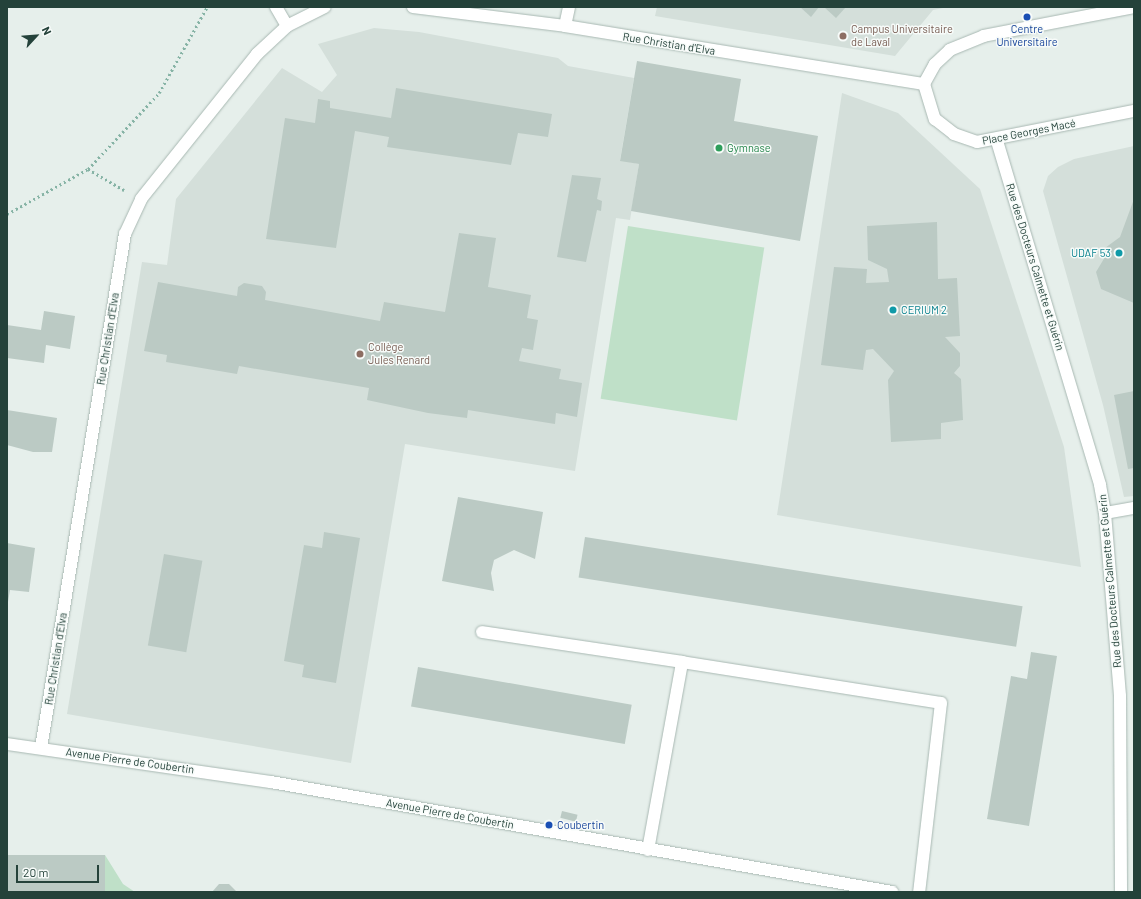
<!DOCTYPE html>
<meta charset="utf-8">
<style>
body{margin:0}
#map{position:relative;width:1141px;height:899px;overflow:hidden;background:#e6efeb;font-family:Barlow,sans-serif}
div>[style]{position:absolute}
.built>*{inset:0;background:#d4dfda}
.green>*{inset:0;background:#bfe0c8;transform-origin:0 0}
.building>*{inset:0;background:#bbcac4;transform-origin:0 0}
.path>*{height:2.5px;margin-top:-1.25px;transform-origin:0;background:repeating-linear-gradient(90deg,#86b3a5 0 2px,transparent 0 5px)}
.roads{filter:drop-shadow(0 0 1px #a8b8b2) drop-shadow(0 0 1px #a8b8b2)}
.lane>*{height:12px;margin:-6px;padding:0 6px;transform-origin:6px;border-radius:6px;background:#fff}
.street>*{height:12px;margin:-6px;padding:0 6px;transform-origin:6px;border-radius:6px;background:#fff}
.secondary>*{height:12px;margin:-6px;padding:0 6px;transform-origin:6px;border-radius:6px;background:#fff}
.dots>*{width:11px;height:11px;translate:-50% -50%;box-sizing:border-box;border:2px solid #f7fbf9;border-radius:50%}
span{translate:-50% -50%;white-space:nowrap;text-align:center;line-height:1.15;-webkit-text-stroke:3px #f7fbf9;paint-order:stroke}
.education-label{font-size:11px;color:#785e54}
.left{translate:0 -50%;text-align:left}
.transit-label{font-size:11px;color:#164399}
.street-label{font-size:11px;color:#24423a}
.leisure-label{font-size:11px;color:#27864d}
.culture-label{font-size:11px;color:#0d838f}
.right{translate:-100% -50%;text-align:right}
.frame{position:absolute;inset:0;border:8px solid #24423a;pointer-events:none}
.north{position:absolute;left:16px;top:16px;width:40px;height:40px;-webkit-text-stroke:3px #f7fbf9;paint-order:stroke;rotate:64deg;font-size:11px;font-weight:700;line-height:16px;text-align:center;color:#24423a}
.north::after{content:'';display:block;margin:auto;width:14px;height:18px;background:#24423a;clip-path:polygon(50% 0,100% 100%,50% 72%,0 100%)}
.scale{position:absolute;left:16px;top:865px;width:83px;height:18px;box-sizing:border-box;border:2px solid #24423a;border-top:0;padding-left:5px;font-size:12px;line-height:14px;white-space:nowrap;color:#24423a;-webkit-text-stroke:3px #f7fbf9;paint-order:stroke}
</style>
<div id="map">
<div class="built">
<i style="clip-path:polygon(657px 7px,948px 7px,933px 10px,895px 56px,655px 16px)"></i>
<i style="clip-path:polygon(374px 28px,419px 32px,558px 58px,568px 66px,634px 78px,620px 160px,639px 164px,630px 220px,616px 218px,575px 471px,405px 444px,351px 763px,67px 714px,142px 262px,167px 265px,176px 199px,282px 68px,322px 92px,337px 75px,318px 44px)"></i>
<i style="clip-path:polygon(842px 93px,898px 113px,980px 189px,1064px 447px,1081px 567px,777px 515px)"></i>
<i style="clip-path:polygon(1134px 146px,1134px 496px,1124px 497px,1103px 405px,1043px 191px,1048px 176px,1058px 167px,1074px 159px)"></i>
</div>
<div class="green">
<i style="left:628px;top:226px;width:138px;height:175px;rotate:9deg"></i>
<i style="clip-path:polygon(105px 855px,123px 884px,135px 892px,105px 892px)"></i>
</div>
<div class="building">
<i style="clip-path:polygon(800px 7px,819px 7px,811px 17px)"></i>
<i style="clip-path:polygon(824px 7px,846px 7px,836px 18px)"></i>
<i style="clip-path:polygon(637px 61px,741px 79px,734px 121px,818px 136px,800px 241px,631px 211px,639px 164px,620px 161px)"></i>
<i style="clip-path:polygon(396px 88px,552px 114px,548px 137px,518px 133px,511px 165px,387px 147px,389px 137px,355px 131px,336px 248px,266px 239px,285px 118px,315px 123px,318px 99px,330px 101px,330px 108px,391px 118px)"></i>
<i style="clip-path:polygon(572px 175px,601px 178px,597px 199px,602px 201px,601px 211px,597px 210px,586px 262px,557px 257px)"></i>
<i style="clip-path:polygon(1134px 199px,1134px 303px,1101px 289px,1096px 272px,1105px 257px,1105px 248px,1120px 237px)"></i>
<i style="clip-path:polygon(937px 222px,938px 279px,957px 278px,960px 336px,945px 337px,960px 353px,960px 366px,954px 373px,961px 379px,963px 420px,941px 423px,941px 439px,891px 442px,888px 380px,894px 371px,873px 349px,866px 350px,863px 370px,821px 365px,834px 267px,867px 269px,866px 283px,889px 282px,887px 269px,868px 260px,867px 226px)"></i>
<i style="clip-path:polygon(459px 233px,496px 238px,488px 287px,531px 295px,527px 318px,538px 320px,533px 350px,522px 348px,519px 361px,561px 369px,559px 379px,582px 383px,577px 417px,556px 413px,555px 424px,468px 410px,467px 418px,428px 413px,367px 400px,369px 388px,239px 366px,237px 374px,166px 362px,167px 355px,144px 351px,158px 282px,237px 296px,238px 287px,244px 283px,262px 286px,266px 292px,265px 300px,380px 321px,384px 302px,445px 312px)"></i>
<i style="clip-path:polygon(44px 311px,75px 316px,70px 349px,46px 345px,44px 363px,7px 358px,7px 325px,41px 330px)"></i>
<i style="clip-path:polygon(1134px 391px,1134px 468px,1128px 469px,1114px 395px)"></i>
<i style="clip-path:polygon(7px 410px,57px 418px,52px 452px,33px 452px,7px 445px)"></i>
<i style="clip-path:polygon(458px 497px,543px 512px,535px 559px,514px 550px,494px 560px,491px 573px,494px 591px,442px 581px)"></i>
<i style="clip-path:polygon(324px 532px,360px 538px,336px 683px,302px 677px,304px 665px,284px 661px,304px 545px,322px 548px)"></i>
<i style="left:585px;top:537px;width:443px;height:41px;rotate:9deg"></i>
<i style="clip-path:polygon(7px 543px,35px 548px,29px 592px,10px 590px,8px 602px)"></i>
<i style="left:164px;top:554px;width:39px;height:93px;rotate:10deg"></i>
<i style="clip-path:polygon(1031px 652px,1057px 656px,1029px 826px,987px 819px,1011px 676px,1027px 679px)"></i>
<i style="left:418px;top:667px;width:217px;height:40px;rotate:10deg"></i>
<i style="left:562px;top:811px;width:16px;height:7px;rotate:14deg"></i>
<i style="left:105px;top:855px;width:37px;height:98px;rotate:90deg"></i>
<i style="clip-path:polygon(219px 884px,229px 884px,237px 892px,212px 892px)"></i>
</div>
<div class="path">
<i style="left:88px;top:169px;width:42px;rotate:30.3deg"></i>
<i style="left:7px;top:214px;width:93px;rotate:-29.1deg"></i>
<i style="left:88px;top:169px;width:104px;rotate:-46.9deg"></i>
<i style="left:159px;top:93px;width:98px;rotate:-60.8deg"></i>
</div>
<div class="roads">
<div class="lane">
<i style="left:276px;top:7px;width:22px;rotate:60deg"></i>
<i style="left:1105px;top:513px;width:29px;rotate:-10deg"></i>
</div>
<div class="street">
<i style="left:413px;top:7px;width:153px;rotate:7.1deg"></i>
<i style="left:565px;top:26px;width:364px;rotate:9.2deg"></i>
<i style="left:1134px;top:7px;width:153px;rotate:169.1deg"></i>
<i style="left:984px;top:36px;width:37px;rotate:158deg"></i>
<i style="left:950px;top:50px;width:21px;rotate:137deg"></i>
<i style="left:935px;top:64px;width:23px;rotate:119deg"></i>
<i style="left:924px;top:84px;width:37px;rotate:73deg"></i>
<i style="left:935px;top:119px;width:24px;rotate:38deg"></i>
<i style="left:954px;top:134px;width:24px;rotate:19deg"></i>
<i style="left:977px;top:142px;width:160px;rotate:-11.2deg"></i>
<i style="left:565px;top:26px;width:19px;rotate:-78deg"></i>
<i style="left:997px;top:141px;width:359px;rotate:73.3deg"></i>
<i style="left:1100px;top:485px;width:28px;rotate:80deg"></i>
<i style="left:1105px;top:513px;width:184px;rotate:85.3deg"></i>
<i style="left:1120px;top:696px;width:196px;rotate:89.7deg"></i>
<i style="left:482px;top:632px;width:202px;rotate:8.5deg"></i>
<i style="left:41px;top:748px;width:521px;rotate:-80.72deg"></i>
<i style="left:125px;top:234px;width:38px;rotate:-65deg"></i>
<i style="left:141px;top:199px;width:186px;rotate:-51.3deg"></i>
<i style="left:257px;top:54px;width:41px;rotate:-43deg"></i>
<i style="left:287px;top:26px;width:42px;rotate:-26.6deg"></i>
<i style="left:648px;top:850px;width:191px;rotate:-79.7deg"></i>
<i style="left:682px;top:662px;width:262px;rotate:9deg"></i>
<i style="left:941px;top:703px;width:190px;rotate:96.6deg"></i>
</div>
<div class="secondary">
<i style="left:7px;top:744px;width:267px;rotate:8.2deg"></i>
<i style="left:271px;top:782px;width:631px;rotate:10.04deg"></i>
</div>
</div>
<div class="dots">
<i style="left:1027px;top:17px;background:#1a4fb4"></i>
<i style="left:843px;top:36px;background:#8d6e63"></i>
<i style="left:719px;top:148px;background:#2e9e5b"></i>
<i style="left:1119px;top:253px;background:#0f9aa8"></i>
<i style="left:893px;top:310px;background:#0f9aa8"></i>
<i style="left:360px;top:354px;background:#8d6e63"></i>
<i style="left:549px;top:825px;background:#1a4fb4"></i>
</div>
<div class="education-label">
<span class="left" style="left:851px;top:36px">Campus Universitaire<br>de Laval</span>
<span class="left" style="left:368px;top:354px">Collège<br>Jules Renard</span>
</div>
<div class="transit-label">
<span style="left:1027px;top:36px">Centre<br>Universitaire</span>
<span class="left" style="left:557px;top:825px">Coubertin</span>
</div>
<div class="street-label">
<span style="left:669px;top:44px;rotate:9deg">Rue Christian d'Elva</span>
<span style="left:1029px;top:132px;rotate:-11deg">Place Georges Macé</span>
<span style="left:1035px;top:267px;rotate:73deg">Rue des Docteurs Calmette et Guérin</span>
<span style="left:108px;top:339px;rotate:-81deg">Rue Christian d'Elva</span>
<span style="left:1110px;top:581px;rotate:-95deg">Rue des Docteurs Calmette et Guérin</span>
<span style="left:56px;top:659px;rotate:-81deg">Rue Christian d'Elva</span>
<span style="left:130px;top:761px;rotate:8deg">Avenue Pierre de Coubertin</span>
<span style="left:450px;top:814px;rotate:10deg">Avenue Pierre de Coubertin</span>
</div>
<div class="leisure-label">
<span class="left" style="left:727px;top:148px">Gymnase</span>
</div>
<div class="culture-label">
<span class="right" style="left:1111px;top:253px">UDAF 53</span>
<span class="left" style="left:901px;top:310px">CERIUM 2</span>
</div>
<div class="frame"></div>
<div class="north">N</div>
<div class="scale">20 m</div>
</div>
